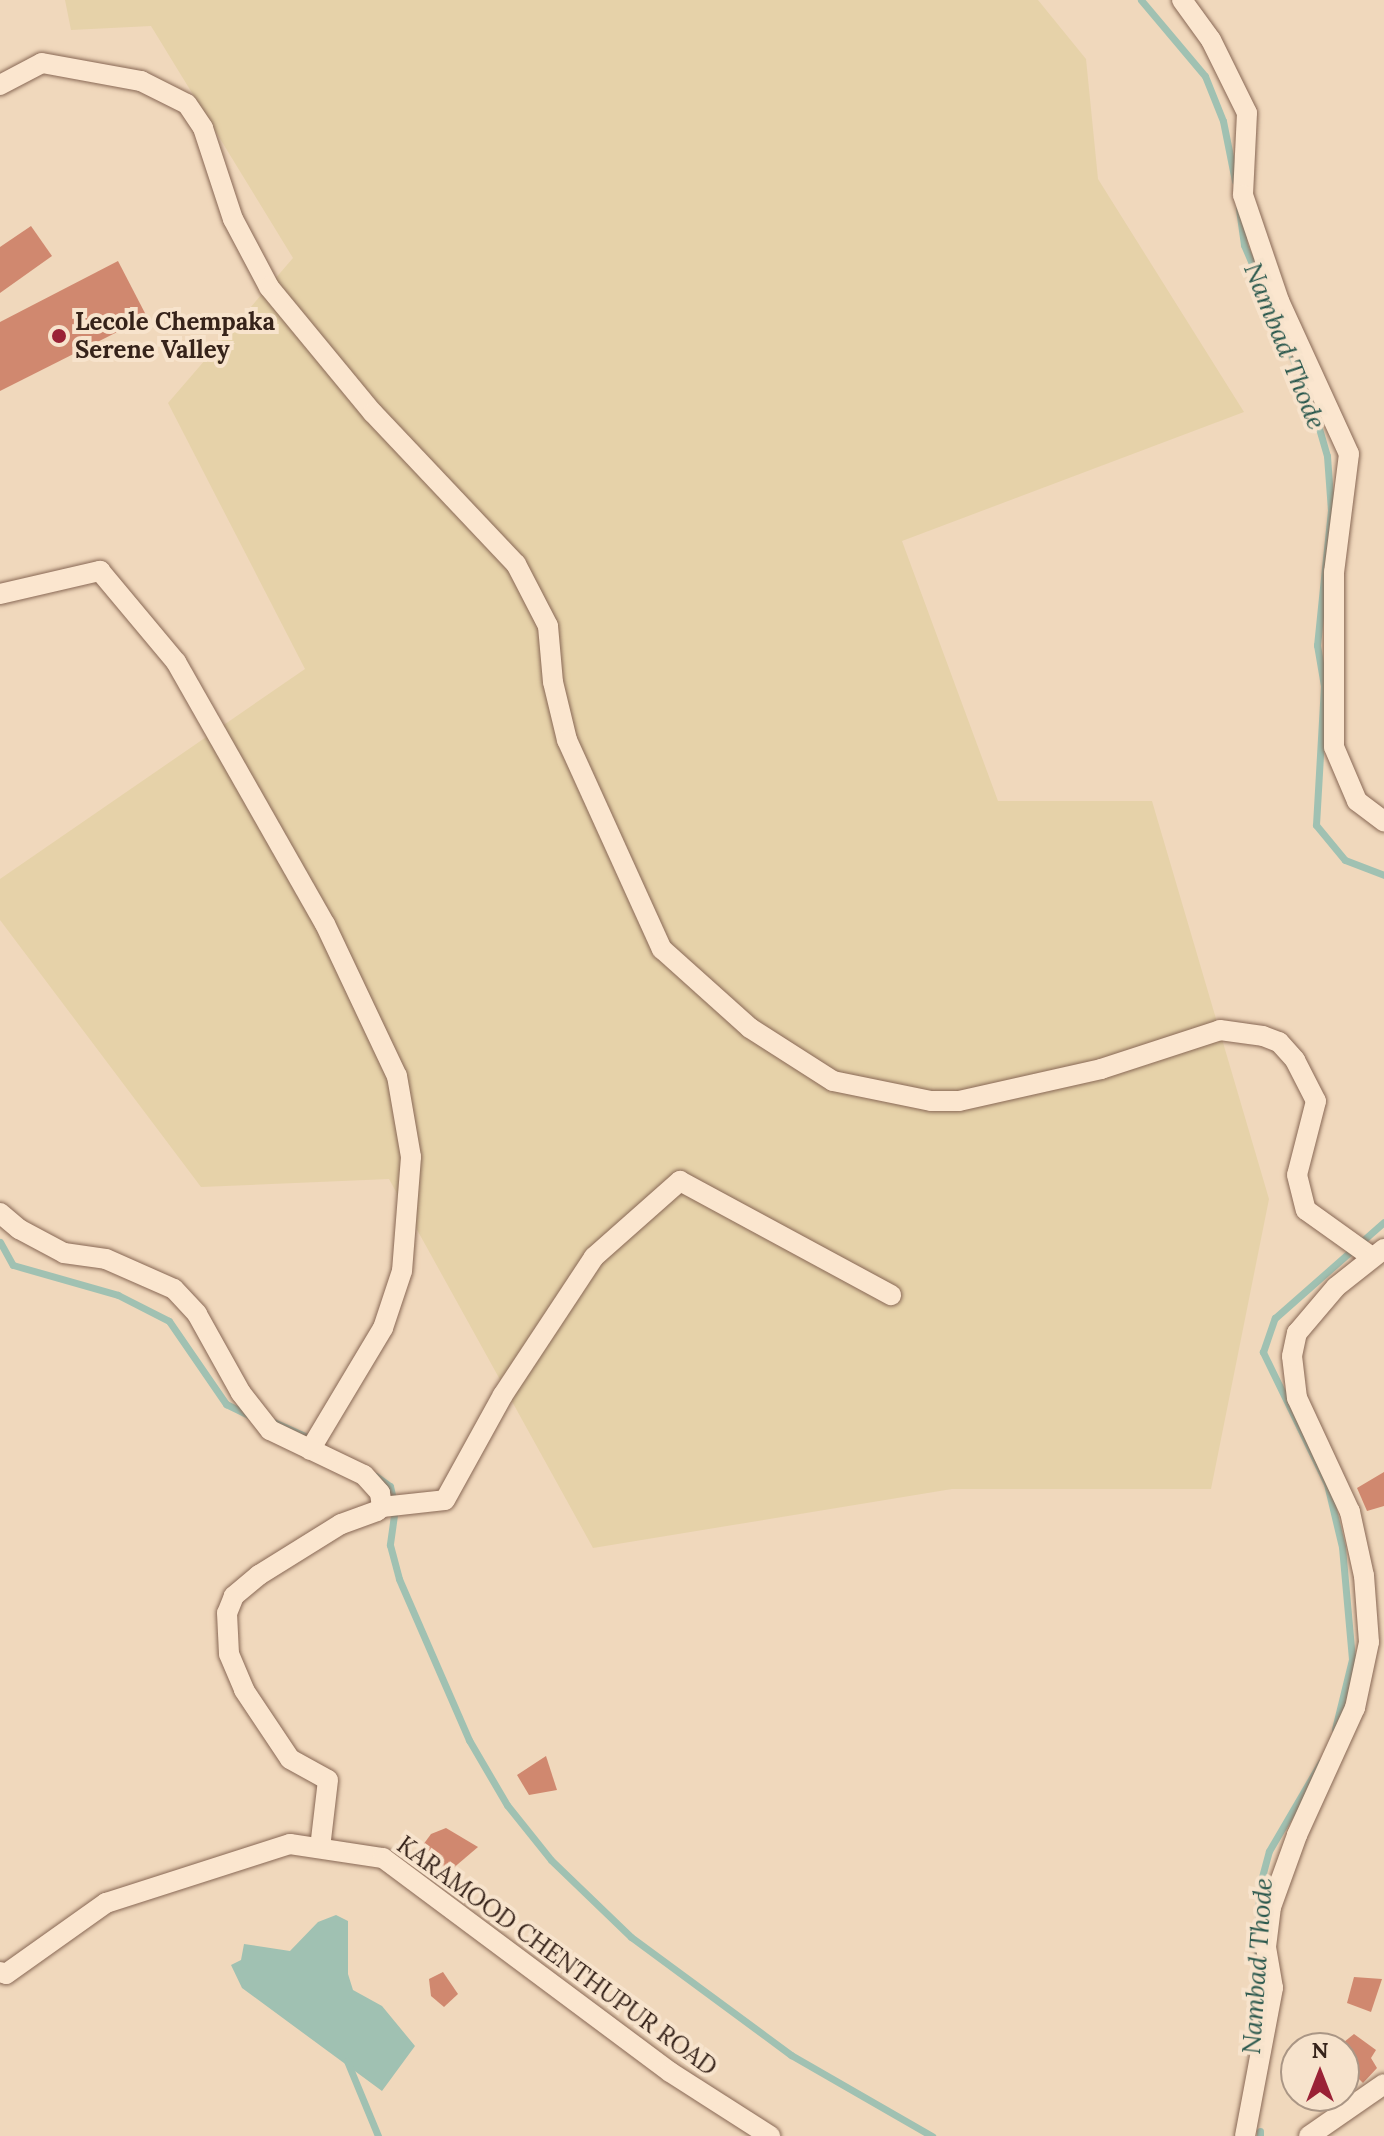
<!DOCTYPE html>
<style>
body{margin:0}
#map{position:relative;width:1384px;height:2136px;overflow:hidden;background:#f0d8bc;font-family:Lora,serif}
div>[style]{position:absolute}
.farmland>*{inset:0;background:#e6d2a9}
.water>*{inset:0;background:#a0c1b2}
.stream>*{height:7px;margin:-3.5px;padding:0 3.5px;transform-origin:3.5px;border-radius:3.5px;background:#a0c1b2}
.building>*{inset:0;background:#d0886f}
.roads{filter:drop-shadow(0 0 2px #886855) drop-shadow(0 0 2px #886855)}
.street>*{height:20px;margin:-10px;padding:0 10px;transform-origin:10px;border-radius:10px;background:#fbe6cf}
.dots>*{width:22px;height:22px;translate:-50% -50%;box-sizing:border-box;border:4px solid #f7e3cc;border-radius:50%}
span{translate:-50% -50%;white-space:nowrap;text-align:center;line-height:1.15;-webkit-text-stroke:8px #f7e3cc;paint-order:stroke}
.poi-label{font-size:24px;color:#36231a;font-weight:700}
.left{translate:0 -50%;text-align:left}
.street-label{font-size:24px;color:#36231a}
.water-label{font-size:26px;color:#29574c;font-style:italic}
.north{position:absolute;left:1280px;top:2032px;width:80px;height:80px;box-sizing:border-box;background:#f7e3cc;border:2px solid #aa9685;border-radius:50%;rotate:0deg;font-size:22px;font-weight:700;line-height:32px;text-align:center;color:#36231a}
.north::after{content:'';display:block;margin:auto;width:28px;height:36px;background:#9a2236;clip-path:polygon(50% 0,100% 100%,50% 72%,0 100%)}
</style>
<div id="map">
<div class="farmland">
<i style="clip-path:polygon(65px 0,1038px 0,1086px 59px,1098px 179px,1244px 412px,902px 541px,998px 801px,1152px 801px,1269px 1199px,1211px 1489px,952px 1489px,593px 1548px,389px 1179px,201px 1187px,0 920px,0 879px,305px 669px,168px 403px,293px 258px,151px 26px,71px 30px)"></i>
</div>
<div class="water">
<i style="clip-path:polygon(336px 1915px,348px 1921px,348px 1974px,353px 1990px,382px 2006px,415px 2046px,382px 2091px,242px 1988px,231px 1965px,241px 1960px,244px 1944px,290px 1951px,318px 1922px)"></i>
</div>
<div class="stream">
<i style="left:1141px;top:0;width:99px;rotate:49.9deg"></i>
<i style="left:1205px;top:76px;width:48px;rotate:68.2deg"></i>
<i style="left:1223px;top:121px;width:61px;rotate:78.7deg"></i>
<i style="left:1239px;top:209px;width:36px;rotate:82deg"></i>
<i style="left:1244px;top:245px;width:173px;rotate:66.8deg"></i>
<i style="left:1312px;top:404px;width:54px;rotate:73.9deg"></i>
<i style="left:1327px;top:456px;width:54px;rotate:85.8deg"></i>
<i style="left:1331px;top:510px;width:136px;rotate:95.9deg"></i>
<i style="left:1317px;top:645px;width:42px;rotate:80.3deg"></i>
<i style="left:1324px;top:686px;width:139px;rotate:93.3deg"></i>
<i style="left:1316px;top:825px;width:45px;rotate:50.4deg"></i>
<i style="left:1345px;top:860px;width:42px;rotate:21deg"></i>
<i style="left:0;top:1242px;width:26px;rotate:61deg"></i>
<i style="left:13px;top:1265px;width:109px;rotate:15.9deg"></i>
<i style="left:118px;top:1295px;width:57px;rotate:27deg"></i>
<i style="left:169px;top:1321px;width:101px;rotate:55.5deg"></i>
<i style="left:226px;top:1404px;width:28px;rotate:26deg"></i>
<i style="left:267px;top:1419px;width:51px;rotate:24.1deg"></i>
<i style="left:376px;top:1476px;width:17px;rotate:36deg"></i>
<i style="left:390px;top:1486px;width:23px;rotate:77deg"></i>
<i style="left:395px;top:1508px;width:37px;rotate:98deg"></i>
<i style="left:390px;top:1545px;width:35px;rotate:75deg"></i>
<i style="left:399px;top:1579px;width:176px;rotate:66.5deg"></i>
<i style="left:469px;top:1740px;width:75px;rotate:59.7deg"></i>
<i style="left:507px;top:1805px;width:70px;rotate:51.3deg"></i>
<i style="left:551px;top:1860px;width:111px;rotate:43.9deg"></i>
<i style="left:631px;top:1937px;width:199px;rotate:36.4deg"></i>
<i style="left:791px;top:2055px;width:163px;rotate:29.9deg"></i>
<i style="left:1335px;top:1729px;width:72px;rotate:-76.3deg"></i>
<i style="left:1352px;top:1659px;width:112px;rotate:-95.1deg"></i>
<i style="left:1342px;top:1547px;width:65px;rotate:-103.4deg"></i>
<i style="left:1327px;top:1484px;width:147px;rotate:-115.9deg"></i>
<i style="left:1263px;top:1352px;width:36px;rotate:-71deg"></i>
<i style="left:1275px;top:1318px;width:145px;rotate:-41.4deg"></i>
<i style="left:1256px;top:2030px;width:142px;rotate:-88.8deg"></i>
<i style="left:1259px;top:1888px;width:38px;rotate:-75deg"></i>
<i style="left:1269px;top:1851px;width:103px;rotate:-59.7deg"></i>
<i style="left:347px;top:2061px;width:81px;rotate:67.5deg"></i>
<i style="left:1260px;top:2131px;width:5px;rotate:90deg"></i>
</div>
<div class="building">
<i style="clip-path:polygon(31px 226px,52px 256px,0 293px,0 247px)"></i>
<i style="clip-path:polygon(118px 261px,147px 317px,0 391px,0 322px)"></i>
<i style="clip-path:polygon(1384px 1472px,1384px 1506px,1367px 1511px,1357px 1488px)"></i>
<i style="clip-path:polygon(546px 1756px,557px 1790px,529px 1795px,517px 1775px)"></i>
<i style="clip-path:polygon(446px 1828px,478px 1847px,451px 1870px,437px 1868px,420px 1849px,431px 1834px)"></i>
<i style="clip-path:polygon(443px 1972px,458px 1994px,444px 2007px,431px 1996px,429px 1979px)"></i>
<i style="clip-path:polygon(1354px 1977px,1382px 1979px,1371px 2012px,1347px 2003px)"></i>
<i style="clip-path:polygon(1354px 2034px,1376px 2050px,1371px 2058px,1377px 2068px,1363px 2083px,1344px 2064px,1344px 2042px)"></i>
</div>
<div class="roads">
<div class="street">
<i style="left:1182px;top:0;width:49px;rotate:54.1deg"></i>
<i style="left:1211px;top:40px;width:81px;rotate:63.7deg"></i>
<i style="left:1247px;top:113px;width:82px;rotate:92.8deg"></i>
<i style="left:1243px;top:195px;width:112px;rotate:71.2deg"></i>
<i style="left:1279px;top:301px;width:168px;rotate:65.4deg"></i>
<i style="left:1349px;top:454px;width:119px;rotate:97.2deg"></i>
<i style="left:1334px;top:572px;width:175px;rotate:90deg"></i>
<i style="left:1334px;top:747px;width:59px;rotate:66.9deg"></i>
<i style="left:1357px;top:801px;width:34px;rotate:37deg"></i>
<i style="left:0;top:85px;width:47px;rotate:-27.6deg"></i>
<i style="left:42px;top:63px;width:101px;rotate:10.3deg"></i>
<i style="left:141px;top:81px;width:51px;rotate:26.6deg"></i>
<i style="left:187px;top:104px;width:29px;rotate:56deg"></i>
<i style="left:203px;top:128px;width:96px;rotate:71.8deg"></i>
<i style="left:233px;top:219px;width:77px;rotate:62.1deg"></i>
<i style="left:269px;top:287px;width:163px;rotate:50.5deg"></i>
<i style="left:373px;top:413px;width:208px;rotate:46.6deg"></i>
<i style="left:516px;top:564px;width:70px;rotate:62.7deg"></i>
<i style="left:548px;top:626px;width:56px;rotate:84.9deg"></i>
<i style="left:553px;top:682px;width:60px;rotate:76.4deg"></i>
<i style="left:567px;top:740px;width:230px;rotate:65.6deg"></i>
<i style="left:662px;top:949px;width:118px;rotate:41.9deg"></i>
<i style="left:750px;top:1028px;width:98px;rotate:32.6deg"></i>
<i style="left:833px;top:1081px;width:100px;rotate:11.5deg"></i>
<i style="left:931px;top:1101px;width:28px"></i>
<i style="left:959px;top:1101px;width:146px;rotate:-12.7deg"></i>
<i style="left:1101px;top:1069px;width:125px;rotate:-18.1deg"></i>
<i style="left:1220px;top:1030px;width:43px;rotate:7.9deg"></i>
<i style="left:1263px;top:1036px;width:17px;rotate:21deg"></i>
<i style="left:1279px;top:1042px;width:24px;rotate:48deg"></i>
<i style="left:1295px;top:1060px;width:46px;rotate:62.9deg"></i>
<i style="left:1316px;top:1101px;width:76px;rotate:104.4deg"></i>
<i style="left:1297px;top:1175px;width:36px;rotate:76deg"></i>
<i style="left:1306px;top:1210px;width:81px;rotate:35.5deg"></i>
<i style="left:0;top:594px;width:103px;rotate:-13deg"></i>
<i style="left:100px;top:571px;width:119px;rotate:50.1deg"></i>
<i style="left:176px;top:662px;width:301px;rotate:60.4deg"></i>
<i style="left:325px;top:924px;width:168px;rotate:64.7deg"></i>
<i style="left:397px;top:1076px;width:82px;rotate:80.2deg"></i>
<i style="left:411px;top:1157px;width:114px;rotate:94.5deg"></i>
<i style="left:402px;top:1271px;width:60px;rotate:108.4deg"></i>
<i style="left:383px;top:1328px;width:142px;rotate:120.9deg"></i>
<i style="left:0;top:1213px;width:25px;rotate:40deg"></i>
<i style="left:19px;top:1229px;width:51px;rotate:28.1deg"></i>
<i style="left:64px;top:1253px;width:42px;rotate:8.1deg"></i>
<i style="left:106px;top:1259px;width:74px;rotate:23.8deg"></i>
<i style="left:174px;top:1289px;width:34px;rotate:47deg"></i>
<i style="left:197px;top:1314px;width:90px;rotate:60.9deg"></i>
<i style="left:241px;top:1393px;width:47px;rotate:51.9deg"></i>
<i style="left:270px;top:1430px;width:104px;rotate:25.6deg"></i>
<i style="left:364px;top:1475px;width:24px;rotate:48deg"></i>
<i style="left:380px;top:1493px;width:14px;rotate:82deg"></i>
<i style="left:382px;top:1507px;width:6px;rotate:141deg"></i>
<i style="left:377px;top:1511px;width:38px;rotate:160deg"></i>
<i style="left:341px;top:1524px;width:97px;rotate:148.1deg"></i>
<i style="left:259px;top:1575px;width:33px;rotate:140deg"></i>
<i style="left:234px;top:1596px;width:18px;rotate:112deg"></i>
<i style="left:227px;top:1613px;width:41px;rotate:87.2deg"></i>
<i style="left:229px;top:1654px;width:39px;rotate:67deg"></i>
<i style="left:244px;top:1690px;width:83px;rotate:56.3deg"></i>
<i style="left:290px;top:1759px;width:43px;rotate:28.9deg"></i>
<i style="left:328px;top:1780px;width:68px;rotate:96.7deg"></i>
<i style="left:382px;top:1507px;width:63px;rotate:-6.3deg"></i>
<i style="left:445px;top:1500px;width:120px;rotate:-61.1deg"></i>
<i style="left:503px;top:1395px;width:165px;rotate:-56.6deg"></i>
<i style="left:594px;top:1257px;width:115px;rotate:-41.5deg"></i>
<i style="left:680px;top:1181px;width:240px;rotate:28.4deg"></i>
<i style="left:0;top:1972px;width:6px;rotate:18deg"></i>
<i style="left:6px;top:1974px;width:123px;rotate:-35.4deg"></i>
<i style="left:106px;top:1903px;width:193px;rotate:-17.8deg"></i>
<i style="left:290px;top:1844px;width:94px;rotate:8.6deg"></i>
<i style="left:383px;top:1858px;width:358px;rotate:36.7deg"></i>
<i style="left:670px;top:2072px;width:119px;rotate:32.6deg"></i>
<i style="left:1245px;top:2136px;width:151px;rotate:-79.3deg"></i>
<i style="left:1273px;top:1988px;width:42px;rotate:-99.7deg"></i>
<i style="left:1266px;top:1947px;width:40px;rotate:-82.9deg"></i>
<i style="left:1271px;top:1907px;width:77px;rotate:-70.1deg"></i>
<i style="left:1297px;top:1835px;width:140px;rotate:-65.5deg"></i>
<i style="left:1355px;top:1708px;width:67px;rotate:-78deg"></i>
<i style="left:1369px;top:1642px;width:66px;rotate:-94.3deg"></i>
<i style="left:1364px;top:1576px;width:66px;rotate:-102.3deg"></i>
<i style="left:1350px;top:1512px;width:126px;rotate:-114.9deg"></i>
<i style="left:1297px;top:1398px;width:42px;rotate:-96.8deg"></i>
<i style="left:1292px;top:1356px;width:24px;rotate:-78deg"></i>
<i style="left:1297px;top:1333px;width:60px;rotate:-49.7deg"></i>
<i style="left:1336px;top:1287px;width:61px;rotate:-38.4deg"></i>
<i style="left:1309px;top:2136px;width:91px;rotate:-34.7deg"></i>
</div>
</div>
<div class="dots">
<i style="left:59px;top:336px;background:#9a2236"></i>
</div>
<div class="poi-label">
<span class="left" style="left:75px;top:336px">Lecole Chempaka<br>Serene Valley</span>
</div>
<div class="street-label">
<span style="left:557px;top:1956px;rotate:36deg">KARAMOOD CHENTHUPUR ROAD</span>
</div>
<div class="water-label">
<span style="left:1285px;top:346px;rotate:68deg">Nambad Thode</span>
<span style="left:1257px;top:1966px;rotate:-86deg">Nambad Thode</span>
</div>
<div class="north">N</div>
</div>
